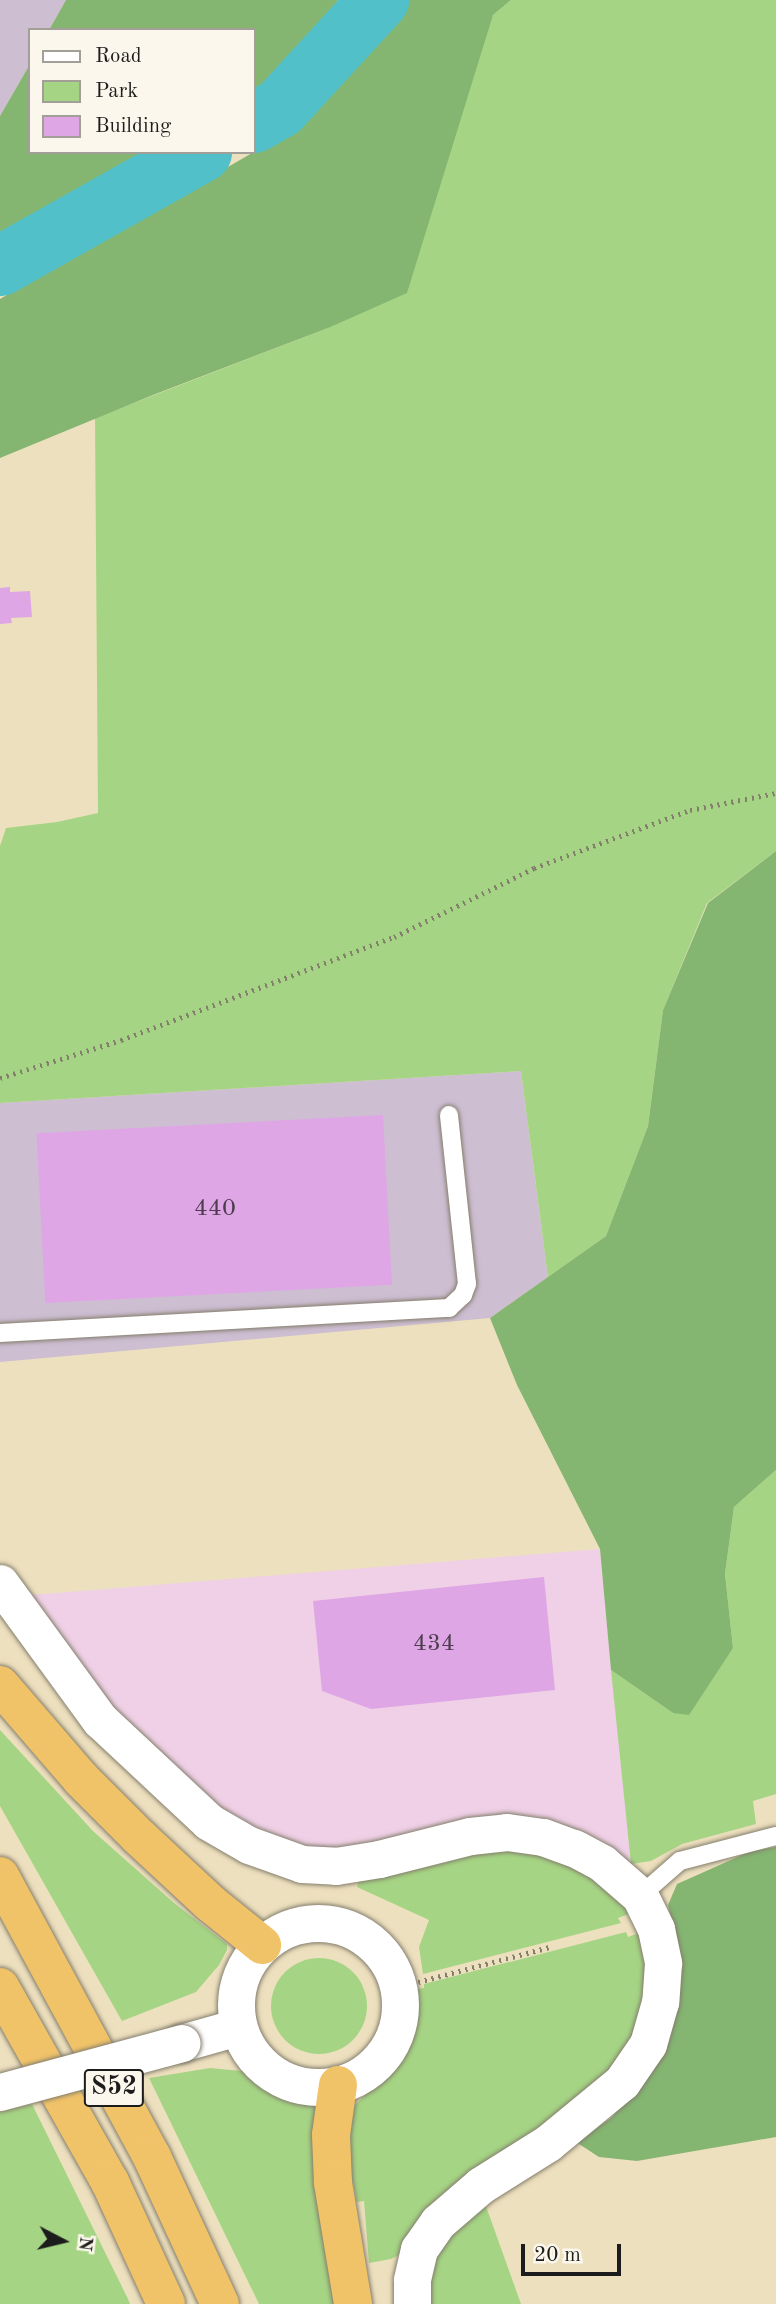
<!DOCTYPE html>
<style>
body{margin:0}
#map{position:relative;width:776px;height:2304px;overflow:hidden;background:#ede0be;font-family:"Old Standard TT",serif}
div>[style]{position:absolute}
.built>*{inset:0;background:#efd0e6}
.industrial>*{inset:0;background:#cdbed2}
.green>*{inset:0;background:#a5d584}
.round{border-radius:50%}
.forest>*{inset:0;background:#84b672}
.river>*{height:60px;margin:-30px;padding:0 30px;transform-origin:30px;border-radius:30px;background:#52c0c8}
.building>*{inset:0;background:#dfa6e5;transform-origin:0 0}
.path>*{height:4.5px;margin-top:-2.25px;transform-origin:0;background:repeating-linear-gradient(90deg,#847e6d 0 2px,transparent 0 7px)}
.roads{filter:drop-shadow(0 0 2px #847e6d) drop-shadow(0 0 2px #847e6d)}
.lane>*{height:18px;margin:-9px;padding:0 9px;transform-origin:9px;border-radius:9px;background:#fff}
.street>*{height:37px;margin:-18.5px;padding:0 18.5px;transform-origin:18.5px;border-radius:18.5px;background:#fff}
.street>.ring{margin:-18.5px;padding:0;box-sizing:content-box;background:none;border:37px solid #fff;border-radius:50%}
.highway>*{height:38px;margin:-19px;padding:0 19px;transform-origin:19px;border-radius:19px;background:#f1c369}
.bridges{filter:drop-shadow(0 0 2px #847e6d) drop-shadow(0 0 2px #847e6d)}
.street-bridge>*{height:37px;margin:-18.5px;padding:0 18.5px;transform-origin:18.5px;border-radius:18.5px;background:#fff}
span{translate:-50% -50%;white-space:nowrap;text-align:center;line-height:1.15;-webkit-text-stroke:6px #fbf7ec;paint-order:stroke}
.number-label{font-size:24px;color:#4d3e4e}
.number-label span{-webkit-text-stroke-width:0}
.shield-label span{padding:2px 5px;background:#fbf7ec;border:2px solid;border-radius:5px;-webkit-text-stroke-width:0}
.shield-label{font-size:26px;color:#1c1c1c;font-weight:700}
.legend{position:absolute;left:28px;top:28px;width:228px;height:126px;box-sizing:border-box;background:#fbf7ec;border:2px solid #a29f99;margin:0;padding:9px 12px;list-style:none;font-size:21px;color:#1c1c1c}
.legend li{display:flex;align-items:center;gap:14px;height:35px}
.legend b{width:35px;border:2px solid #a29f99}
.north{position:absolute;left:28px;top:2206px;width:70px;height:70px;-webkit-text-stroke:5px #fbf7ec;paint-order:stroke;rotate:97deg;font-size:19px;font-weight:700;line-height:28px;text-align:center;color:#1c1c1c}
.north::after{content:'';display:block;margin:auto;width:24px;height:32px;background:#1c1c1c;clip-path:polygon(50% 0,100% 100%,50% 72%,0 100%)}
.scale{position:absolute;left:521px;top:2244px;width:100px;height:32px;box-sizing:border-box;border:4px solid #1c1c1c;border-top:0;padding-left:9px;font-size:21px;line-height:24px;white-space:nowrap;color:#1c1c1c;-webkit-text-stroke:5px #fbf7ec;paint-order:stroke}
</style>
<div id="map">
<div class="built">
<i style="clip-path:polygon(600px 1549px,631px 1864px,326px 1851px,284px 1843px,237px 1825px,107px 1713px,19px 1596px)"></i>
</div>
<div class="industrial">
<i style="clip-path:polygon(0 0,66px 0,49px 30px,30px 30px,30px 64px,0 116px)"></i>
<i style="clip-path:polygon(521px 1071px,548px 1277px,490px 1318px,0 1362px,0 1103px)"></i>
</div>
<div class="green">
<i style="clip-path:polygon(511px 0,776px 0,776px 851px,707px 903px,663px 1010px,648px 1126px,606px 1236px,548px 1277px,521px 1071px,0 1103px,0 846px,6px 828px,57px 822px,98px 813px,95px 418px,328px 328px,493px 15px)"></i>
<i style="clip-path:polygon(776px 1470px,776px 1794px,753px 1801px,756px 1824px,682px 1844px,651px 1861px,631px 1864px,611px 1670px,673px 1713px,733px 1648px,725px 1574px,734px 1507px)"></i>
<i style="clip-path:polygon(0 1730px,93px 1831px,174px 1903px,227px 1944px,227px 1950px,219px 1965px,196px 1992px,122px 2021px,0 1806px)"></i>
<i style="clip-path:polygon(483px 1844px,568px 1854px,634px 1912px,618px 1918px,621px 1923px,423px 1974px,419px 1947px,429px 1920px,357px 1887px,360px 1876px)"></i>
<i style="clip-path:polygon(626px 1932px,628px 1937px,642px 1932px,650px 1997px,617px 2073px,403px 2253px,391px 2259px,369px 2263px,364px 2201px,357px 2202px,345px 2144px,350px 2110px,398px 2062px,414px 2027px,418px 2008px,417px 1989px,424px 1988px,424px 1984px)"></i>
<i class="round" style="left:271px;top:1958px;width:96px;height:96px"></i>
<i style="clip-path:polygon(210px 2068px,242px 2071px,279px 2095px,297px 2102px,317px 2104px,320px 2221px,334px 2304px,259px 2304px,149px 2078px)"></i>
<i style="clip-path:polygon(32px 2104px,128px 2299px,130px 2304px,0 2304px,0 2112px)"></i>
<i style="clip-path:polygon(483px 2198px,521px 2304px,424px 2304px,430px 2256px)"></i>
</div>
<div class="forest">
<i style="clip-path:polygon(66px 0,338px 0,326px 19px,254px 92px,254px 30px,49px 30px)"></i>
<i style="clip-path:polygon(402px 0,511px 0,493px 15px,407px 293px,328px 328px,153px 395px,0 458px,0 299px,273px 141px,333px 91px,392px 17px)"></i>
<i style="clip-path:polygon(30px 64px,30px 152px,148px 152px,0 236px,0 116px)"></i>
<i style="clip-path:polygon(776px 851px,776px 1470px,734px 1507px,725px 1574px,733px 1648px,689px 1715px,673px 1713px,611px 1670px,600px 1549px,517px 1385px,490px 1318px,606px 1236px,648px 1126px,663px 1010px,708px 903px)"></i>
<i style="clip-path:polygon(776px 1847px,776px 2137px,637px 2161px,599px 2157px,576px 2142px,611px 2118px,653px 2071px,671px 2027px,677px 1944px,668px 1905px,677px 1884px,751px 1851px)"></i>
</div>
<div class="river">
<i style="left:254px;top:123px;width:30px;rotate:-30deg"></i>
<i style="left:280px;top:108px;width:147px;rotate:-47.5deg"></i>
<i style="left:0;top:266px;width:232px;rotate:-29.4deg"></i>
</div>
<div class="building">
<i style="clip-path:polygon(10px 587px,10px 592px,30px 591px,32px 617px,11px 618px,12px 623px,0 624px,0 588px)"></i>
<i style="left:383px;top:1115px;width:170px;height:347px;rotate:87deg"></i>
<i style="clip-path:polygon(544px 1577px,555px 1690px,371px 1709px,322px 1691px,313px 1601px)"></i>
</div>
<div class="path">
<i style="left:0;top:1078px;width:127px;rotate:-17.4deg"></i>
<i style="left:121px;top:1040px;width:292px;rotate:-20.7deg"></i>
<i style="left:394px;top:937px;width:156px;rotate:-26.2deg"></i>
<i style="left:534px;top:868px;width:166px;rotate:-20.4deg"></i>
<i style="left:690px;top:810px;width:88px;rotate:-11.2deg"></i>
<i style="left:418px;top:1982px;width:137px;rotate:-14.9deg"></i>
</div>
<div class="roads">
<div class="lane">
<i style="left:0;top:1333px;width:450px;rotate:-3.2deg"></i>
<i style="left:449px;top:1308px;width:19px;rotate:-43deg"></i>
<i style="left:463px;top:1295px;width:12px;rotate:-70deg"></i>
<i style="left:467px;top:1284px;width:170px;rotate:-96.1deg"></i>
<i style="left:640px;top:1896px;width:53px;rotate:-41.2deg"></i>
<i style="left:680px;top:1861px;width:99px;rotate:-14.6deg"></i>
</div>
<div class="street">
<i style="left:0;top:1583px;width:170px;rotate:53.9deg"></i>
<i style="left:100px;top:1720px;width:149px;rotate:43.1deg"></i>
<i style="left:209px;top:1822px;width:46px;rotate:29.9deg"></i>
<i style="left:249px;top:1845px;width:56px;rotate:19.7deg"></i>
<i style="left:302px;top:1864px;width:34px;rotate:3deg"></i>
<i style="left:336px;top:1866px;width:44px;rotate:-9.2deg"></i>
<i style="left:379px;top:1859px;width:94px;rotate:-14.2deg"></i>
<i style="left:470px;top:1836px;width:37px;rotate:-6deg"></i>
<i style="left:507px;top:1832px;width:36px;rotate:8deg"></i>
<i style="left:543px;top:1837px;width:33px;rotate:20deg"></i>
<i style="left:574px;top:1848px;width:32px;rotate:28deg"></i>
<i style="left:602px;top:1863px;width:50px;rotate:41deg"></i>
<i style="left:640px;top:1896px;width:37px;rotate:64deg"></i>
<i style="left:656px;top:1929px;width:35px;rotate:78deg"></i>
<i style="left:663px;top:1963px;width:39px;rotate:94deg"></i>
<i style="left:660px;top:2002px;width:44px;rotate:105.9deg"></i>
<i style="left:648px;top:2044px;width:46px;rotate:124.4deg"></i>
<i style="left:622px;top:2082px;width:96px;rotate:140.5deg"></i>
<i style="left:548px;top:2143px;width:79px;rotate:147.9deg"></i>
<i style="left:481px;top:2185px;width:57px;rotate:139.3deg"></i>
<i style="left:438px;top:2222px;width:33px;rotate:125deg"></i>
<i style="left:419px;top:2249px;width:32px;rotate:103deg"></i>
<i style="left:412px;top:2280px;width:24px;rotate:90deg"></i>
<i class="ring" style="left:236px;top:1923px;width:127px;height:127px"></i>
<i style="left:181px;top:2043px;width:59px;rotate:-15.7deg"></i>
</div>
<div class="highway">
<i style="left:0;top:1685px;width:124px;rotate:49.2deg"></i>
<i style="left:81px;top:1779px;width:82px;rotate:45deg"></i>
<i style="left:139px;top:1837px;width:97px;rotate:42.9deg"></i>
<i style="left:210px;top:1903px;width:67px;rotate:38.9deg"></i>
<i style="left:0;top:1876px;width:319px;rotate:61.6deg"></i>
<i style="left:152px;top:2157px;width:162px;rotate:65.2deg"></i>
<i style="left:0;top:1987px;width:224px;rotate:60.6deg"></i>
<i style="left:110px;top:2182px;width:134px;rotate:65.3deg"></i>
<i style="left:338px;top:2085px;width:50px;rotate:98deg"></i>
<i style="left:331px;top:2135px;width:48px;rotate:87.6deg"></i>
<i style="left:333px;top:2183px;width:123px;rotate:80.6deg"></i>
</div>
</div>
<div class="bridges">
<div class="street-bridge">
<i style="left:0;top:2092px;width:188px;rotate:-15.1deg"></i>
</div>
</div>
<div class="number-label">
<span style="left:215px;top:1210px">440</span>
<span style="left:434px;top:1645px">434</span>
</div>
<div class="shield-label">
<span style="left:114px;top:2088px">S52</span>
</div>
<ul class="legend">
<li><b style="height:9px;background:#fff"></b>Road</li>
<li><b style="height:19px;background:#a5d584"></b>Park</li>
<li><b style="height:19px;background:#dfa6e5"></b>Building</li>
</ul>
<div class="north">N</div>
<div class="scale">20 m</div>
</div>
